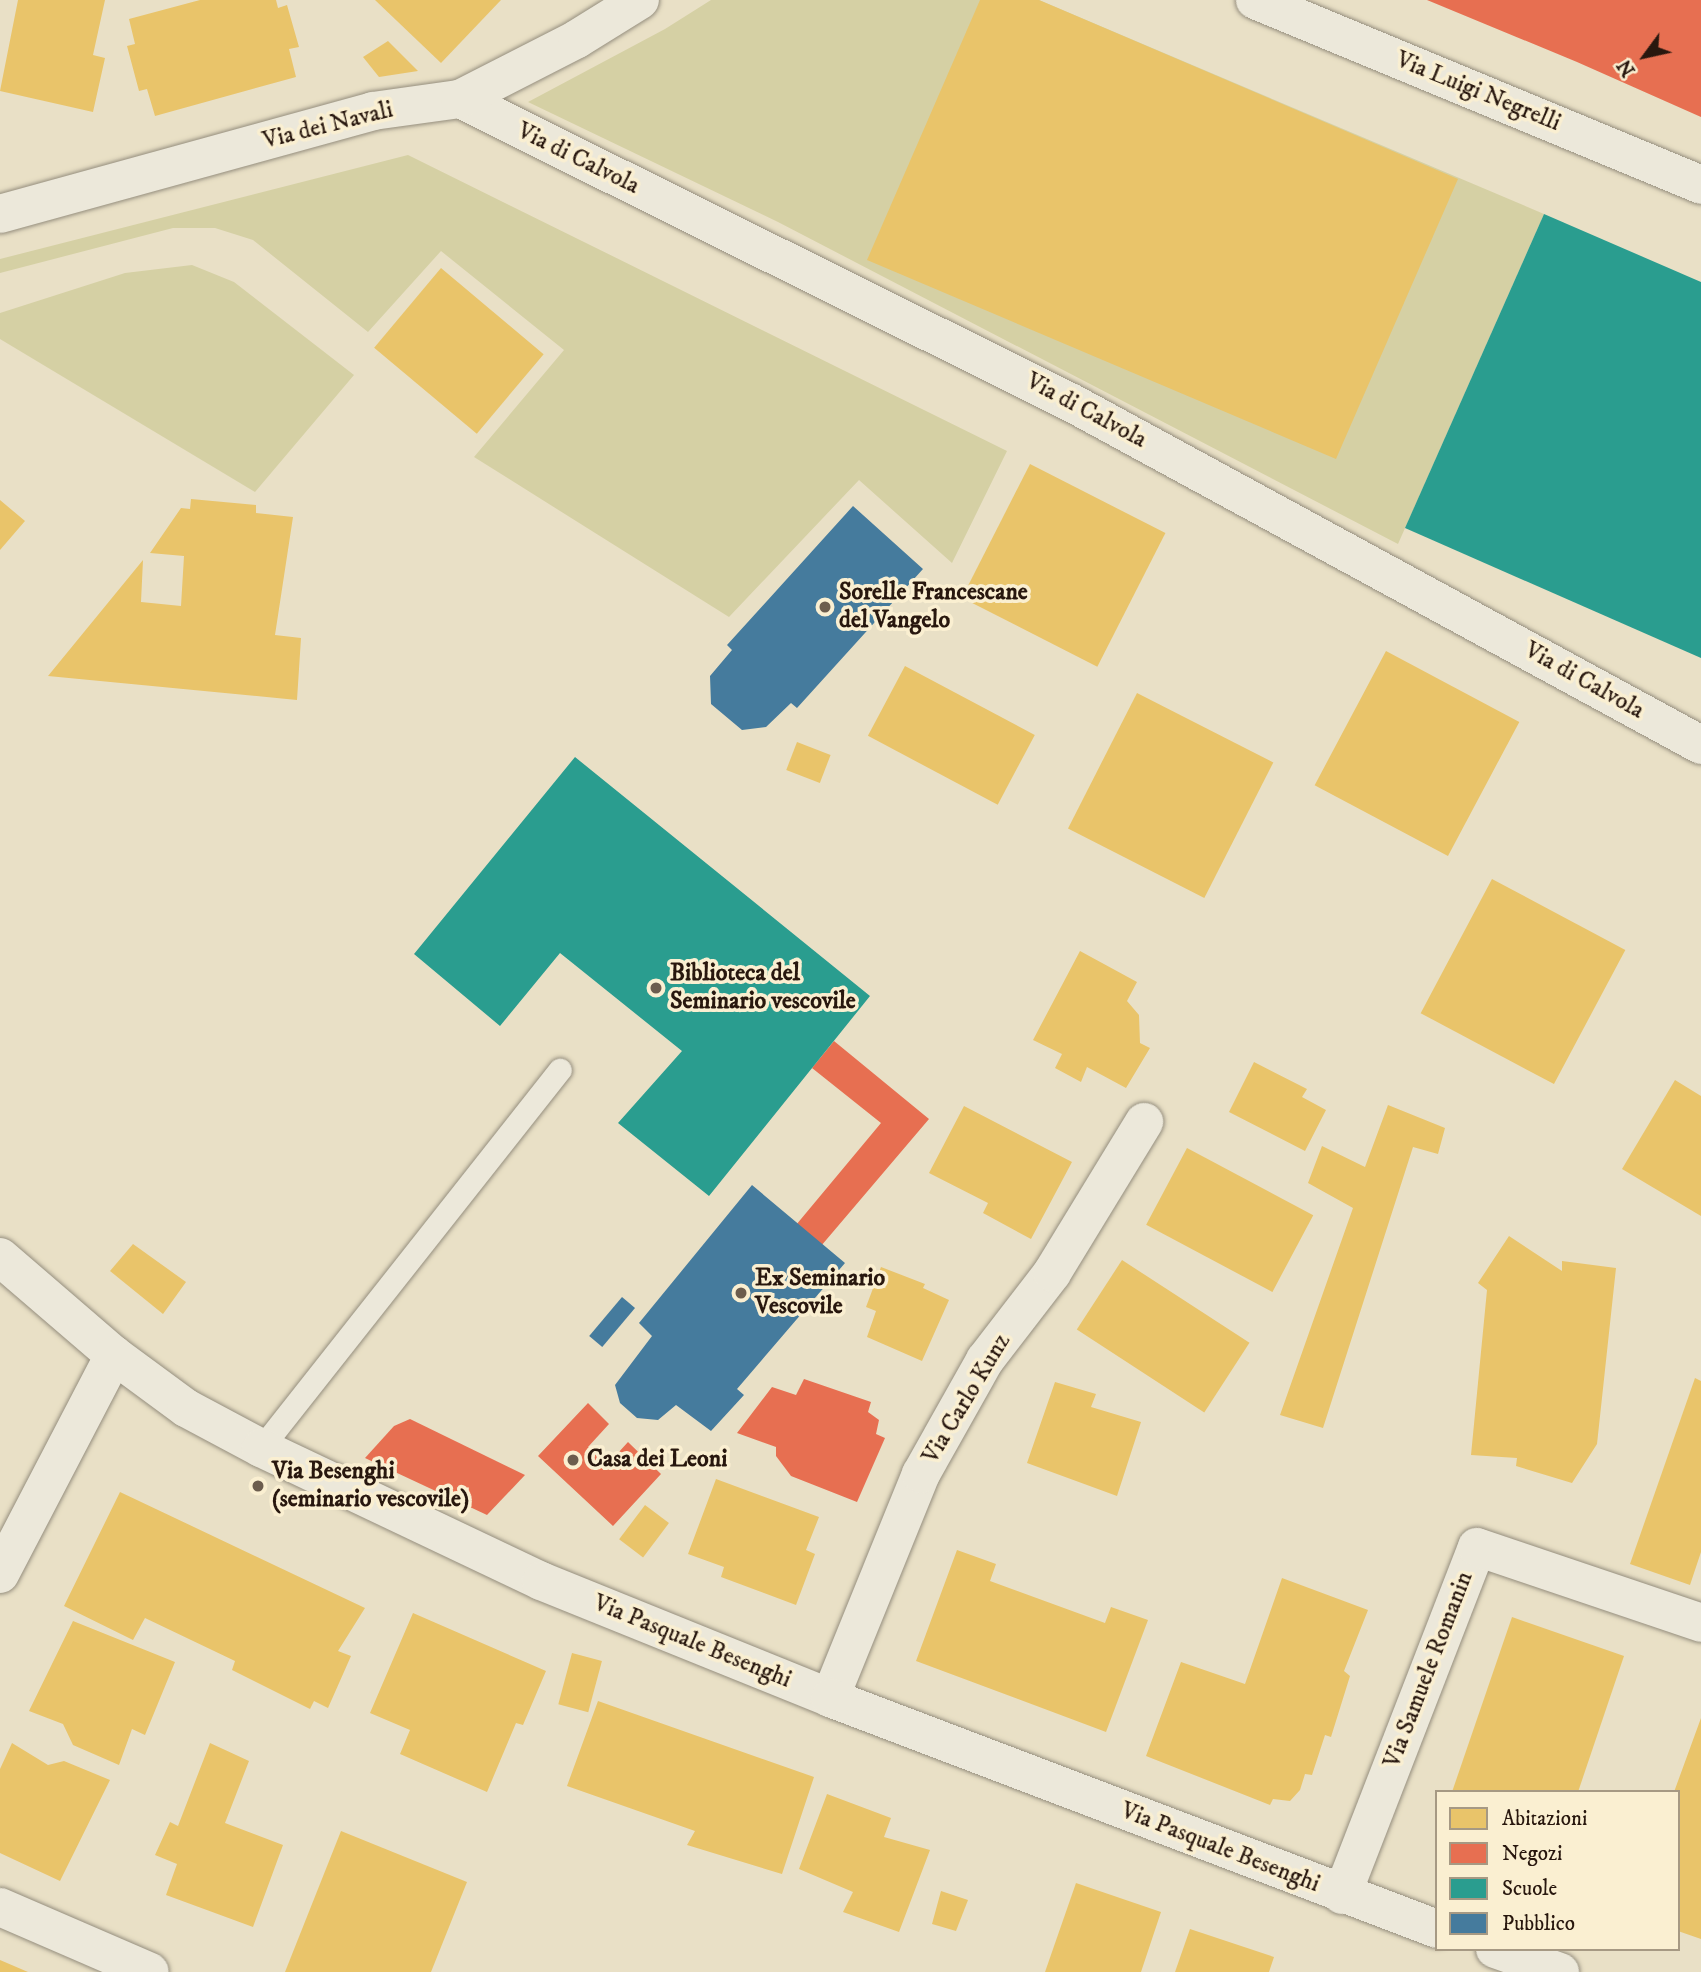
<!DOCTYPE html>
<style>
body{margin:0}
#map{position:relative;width:1701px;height:1972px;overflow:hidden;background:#e9e0c6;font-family:"IM FELL DW Pica",serif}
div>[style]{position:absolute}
.green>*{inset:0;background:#d5d0a4}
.homes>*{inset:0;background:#e9c46a;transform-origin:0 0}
.shops>*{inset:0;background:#e76f51}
.schools>*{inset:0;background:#2a9d8f}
.public>*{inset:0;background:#457b9d;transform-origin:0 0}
.roads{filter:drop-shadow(0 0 2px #958e7e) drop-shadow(0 0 2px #958e7e)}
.service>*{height:23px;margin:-11.5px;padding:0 11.5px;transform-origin:11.5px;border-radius:11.5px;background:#ece8da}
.minor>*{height:38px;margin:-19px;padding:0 19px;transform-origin:19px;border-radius:19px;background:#ece8da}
.tertiary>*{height:38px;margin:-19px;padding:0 19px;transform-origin:19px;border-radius:19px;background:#ece8da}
.dots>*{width:19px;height:19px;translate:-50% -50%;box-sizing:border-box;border:4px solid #faefd1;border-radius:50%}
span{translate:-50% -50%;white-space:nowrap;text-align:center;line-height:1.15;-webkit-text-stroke:7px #faefd1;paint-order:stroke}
.street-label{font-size:24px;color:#28170e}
.poi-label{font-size:24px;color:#28170e;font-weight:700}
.left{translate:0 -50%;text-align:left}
.legend{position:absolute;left:1435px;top:1790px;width:245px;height:161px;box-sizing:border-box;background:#faefd1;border:2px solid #a69983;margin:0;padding:9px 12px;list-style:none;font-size:21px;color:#28170e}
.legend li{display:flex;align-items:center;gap:14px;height:35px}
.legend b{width:35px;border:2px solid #a69983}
.north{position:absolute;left:1610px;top:21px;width:70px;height:70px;-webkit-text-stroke:5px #faefd1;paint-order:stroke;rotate:237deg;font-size:19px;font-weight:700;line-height:28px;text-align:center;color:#28170e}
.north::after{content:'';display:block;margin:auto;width:24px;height:32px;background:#28170e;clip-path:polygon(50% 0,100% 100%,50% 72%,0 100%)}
</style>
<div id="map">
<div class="green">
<i style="clip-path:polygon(711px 0,1039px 0,1544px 214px,1398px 544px,778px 222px,528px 102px,665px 29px)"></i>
<i style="clip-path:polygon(408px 155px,1007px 451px,952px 563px,859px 480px,729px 617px,474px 457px,564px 350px,441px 251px,368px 332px,253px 240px,215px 228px,173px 228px,0 273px,0 259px)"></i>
<i style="clip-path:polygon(192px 265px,234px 282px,354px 375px,255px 492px,0 339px,0 313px,125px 273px)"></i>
</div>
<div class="homes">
<i style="clip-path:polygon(18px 0,105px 0,93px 55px,105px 58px,93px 112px,0 91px)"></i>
<i style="clip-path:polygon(200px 0,276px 0,278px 8px,287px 5px,299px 47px,289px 49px,296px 77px,155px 116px,147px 89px,139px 91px,127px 46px,135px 44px,129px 19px)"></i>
<i style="clip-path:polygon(375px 0,501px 0,441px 63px)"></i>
<i style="clip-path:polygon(980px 0,1039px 0,1458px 179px,1336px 459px,867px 260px)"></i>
<i style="clip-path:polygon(388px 41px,418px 71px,379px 77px,363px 57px)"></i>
<i style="left:441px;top:268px;width:134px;height:104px;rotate:40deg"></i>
<i style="left:1030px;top:464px;width:152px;height:150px;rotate:27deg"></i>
<i style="clip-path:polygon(191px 499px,256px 505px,256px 513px,293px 517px,275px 635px,301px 638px,297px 700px,48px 676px,143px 560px,141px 602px,181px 606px,184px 556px,150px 553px,181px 508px,190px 509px)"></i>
<i style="clip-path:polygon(0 500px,25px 521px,0 550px)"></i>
<i style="left:1386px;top:651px;width:151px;height:152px;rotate:28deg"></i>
<i style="left:905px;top:666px;width:147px;height:79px;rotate:28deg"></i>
<i style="left:1137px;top:693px;width:153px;height:152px;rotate:27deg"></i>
<i style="left:797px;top:742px;width:36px;height:30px;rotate:21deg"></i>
<i style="left:1492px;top:879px;width:151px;height:152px;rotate:28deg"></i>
<i style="clip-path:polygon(1080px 951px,1137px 982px,1127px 1001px,1139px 1015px,1140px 1043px,1150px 1048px,1126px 1088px,1087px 1067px,1081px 1082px,1055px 1068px,1062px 1054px,1033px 1040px)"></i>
<i style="clip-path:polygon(1254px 1062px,1307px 1089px,1302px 1097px,1326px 1110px,1305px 1151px,1229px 1112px)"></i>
<i style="clip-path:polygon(1675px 1080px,1701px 1096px,1701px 1216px,1622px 1169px)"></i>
<i style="clip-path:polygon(1388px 1105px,1445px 1128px,1438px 1154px,1413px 1147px,1323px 1428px,1280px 1415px,1353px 1208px,1308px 1183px,1322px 1146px,1365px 1167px)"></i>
<i style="clip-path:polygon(964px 1106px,1072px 1162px,1031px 1239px,983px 1213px,988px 1203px,929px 1173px)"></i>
<i style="left:1187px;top:1148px;width:143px;height:87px;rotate:28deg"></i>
<i style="clip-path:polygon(1509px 1236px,1562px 1271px,1562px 1261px,1616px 1268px,1597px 1444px,1572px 1483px,1516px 1466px,1517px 1458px,1471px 1455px,1487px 1290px,1478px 1283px)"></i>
<i style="clip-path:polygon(133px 1244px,186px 1282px,163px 1314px,110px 1271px)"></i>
<i style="left:1122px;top:1260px;width:152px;height:83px;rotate:33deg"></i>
<i style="clip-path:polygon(881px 1267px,925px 1284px,923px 1288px,949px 1300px,922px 1361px,867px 1337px,876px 1311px,866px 1307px)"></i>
<i style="clip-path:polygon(1695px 1378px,1701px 1381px,1701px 1552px,1690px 1585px,1630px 1564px)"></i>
<i style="clip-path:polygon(1055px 1382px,1096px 1394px,1091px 1407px,1141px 1422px,1117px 1496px,1027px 1463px)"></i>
<i style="clip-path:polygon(716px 1479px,819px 1517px,806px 1550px,815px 1554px,796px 1605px,721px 1577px,724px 1567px,688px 1554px)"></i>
<i style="clip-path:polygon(120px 1492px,365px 1608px,338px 1651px,351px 1656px,328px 1708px,314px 1701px,310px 1709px,232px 1670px,235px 1661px,145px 1618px,133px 1640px,64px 1606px)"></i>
<i style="left:645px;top:1505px;width:30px;height:43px;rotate:37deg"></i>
<i style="clip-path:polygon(957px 1550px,996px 1564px,990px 1581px,1105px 1623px,1111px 1607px,1148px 1620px,1106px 1732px,916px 1661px)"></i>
<i style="clip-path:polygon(1282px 1578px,1368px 1610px,1344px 1671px,1350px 1676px,1331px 1737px,1325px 1735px,1312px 1775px,1305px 1774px,1300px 1790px,1290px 1801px,1273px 1799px,1270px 1805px,1146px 1756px,1181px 1662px,1245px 1684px)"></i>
<i style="clip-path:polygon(413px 1613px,546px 1671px,523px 1725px,516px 1723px,487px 1792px,400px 1754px,410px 1730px,370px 1713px)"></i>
<i style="clip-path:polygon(1512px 1617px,1624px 1656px,1578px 1792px,1452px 1792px)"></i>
<i style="clip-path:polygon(73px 1621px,175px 1662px,145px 1735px,132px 1729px,119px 1765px,73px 1745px,63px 1724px,29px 1711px)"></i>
<i style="left:572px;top:1653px;width:31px;height:53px;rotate:15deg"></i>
<i style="clip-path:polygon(598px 1701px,814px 1777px,782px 1874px,687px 1845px,695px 1831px,567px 1786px)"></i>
<i style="clip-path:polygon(1701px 1718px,1701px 1939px,1678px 1931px,1678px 1792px,1674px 1792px)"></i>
<i style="clip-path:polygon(12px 1743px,48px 1765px,64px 1761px,110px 1780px,60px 1881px,0 1853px,0 1769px)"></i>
<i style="clip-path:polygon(210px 1743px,249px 1761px,225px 1823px,283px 1845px,253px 1927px,166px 1895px,177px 1864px,155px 1855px,170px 1822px,178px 1826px)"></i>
<i style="clip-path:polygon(827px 1794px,891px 1818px,884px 1837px,930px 1850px,899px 1932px,843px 1912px,853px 1892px,799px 1869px)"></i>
<i style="clip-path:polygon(341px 1831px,467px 1882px,431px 1972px,285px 1972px)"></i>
<i style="clip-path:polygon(1076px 1883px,1161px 1912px,1141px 1972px,1045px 1972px)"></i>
<i style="clip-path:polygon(941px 1891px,968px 1900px,956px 1931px,932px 1924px)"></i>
<i style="clip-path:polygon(1190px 1929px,1274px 1957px,1269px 1972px,1175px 1972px)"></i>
<i style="clip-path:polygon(0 1960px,28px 1972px,0 1972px)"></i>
</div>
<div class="shops">
<i style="clip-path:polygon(1427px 0,1701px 0,1701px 117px,1577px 62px)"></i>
<i style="clip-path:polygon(834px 1041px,929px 1119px,821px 1246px,796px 1225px,881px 1123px,812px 1068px)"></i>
<i style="clip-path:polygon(804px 1379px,871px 1402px,868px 1412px,879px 1420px,876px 1434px,885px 1438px,857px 1502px,791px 1476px,776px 1456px,776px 1447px,737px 1433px,772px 1387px,796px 1395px)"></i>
<i style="clip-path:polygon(588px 1403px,609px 1424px,588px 1447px,607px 1465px,628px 1442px,661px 1474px,613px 1526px,538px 1456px)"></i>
<i style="clip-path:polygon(410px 1419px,525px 1475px,487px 1515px,365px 1458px,394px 1426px)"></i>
</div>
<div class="schools">
<i style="clip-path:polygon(1544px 214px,1701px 282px,1701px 658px,1405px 528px)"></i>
<i style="clip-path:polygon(575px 757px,870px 996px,709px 1196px,618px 1123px,682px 1051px,560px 953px,500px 1026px,414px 954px)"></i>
</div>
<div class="public">
<i style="clip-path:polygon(853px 506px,923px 569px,797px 708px,791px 703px,766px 727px,742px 730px,711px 704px,710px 676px,732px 650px,727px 645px)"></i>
<i style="clip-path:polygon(752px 1185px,845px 1263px,737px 1389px,744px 1395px,711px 1431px,676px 1405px,658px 1420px,637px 1418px,620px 1403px,615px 1385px,652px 1336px,639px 1323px)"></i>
<i style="left:622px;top:1297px;width:17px;height:51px;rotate:40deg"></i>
</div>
<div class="roads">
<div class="service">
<i style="left:261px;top:1448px;width:482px;rotate:-51.7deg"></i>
</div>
<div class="minor">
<i style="left:1255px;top:0;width:483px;rotate:22.5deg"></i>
<i style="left:460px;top:99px;width:683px;rotate:26.42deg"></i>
<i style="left:1072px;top:403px;width:716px;rotate:28.53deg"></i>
<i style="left:0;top:214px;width:387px;rotate:-15.4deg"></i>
<i style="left:373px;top:111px;width:88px;rotate:-7.9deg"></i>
<i style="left:460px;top:99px;width:131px;rotate:-27.1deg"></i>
<i style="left:577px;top:39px;width:74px;rotate:-31.8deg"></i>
<i style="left:0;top:1574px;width:247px;rotate:-62.5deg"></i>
<i style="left:830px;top:1698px;width:242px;rotate:-67.9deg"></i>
<i style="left:921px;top:1474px;width:131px;rotate:-60.7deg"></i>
<i style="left:985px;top:1360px;width:110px;rotate:-52.4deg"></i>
<i style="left:1052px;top:1273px;width:177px;rotate:-58.6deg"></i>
<i style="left:1342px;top:1895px;width:373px;rotate:-68.8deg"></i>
<i style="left:1477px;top:1547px;width:237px;rotate:18.7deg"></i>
<i style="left:0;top:1907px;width:163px;rotate:23.4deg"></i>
</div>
<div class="tertiary">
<i style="left:0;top:1257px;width:150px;rotate:40.7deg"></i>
<i style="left:114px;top:1355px;width:89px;rotate:36.4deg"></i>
<i style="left:186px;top:1408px;width:85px;rotate:28.1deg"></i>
<i style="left:261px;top:1448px;width:310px;rotate:25.4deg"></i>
<i style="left:541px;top:1581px;width:312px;rotate:22deg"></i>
<i style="left:830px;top:1698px;width:649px;rotate:20.83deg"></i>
<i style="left:1495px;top:1949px;width:69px;rotate:19.5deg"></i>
</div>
</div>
<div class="dots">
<i style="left:825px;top:607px;background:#6c5d4e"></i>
<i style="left:656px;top:988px;background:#6c5d4e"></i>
<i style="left:741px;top:1293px;background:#6c5d4e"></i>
<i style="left:573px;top:1460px;background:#6c5d4e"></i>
<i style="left:258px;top:1486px;background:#6c5d4e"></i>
</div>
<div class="street-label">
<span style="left:1478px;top:92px;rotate:22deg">Via Luigi Negrelli</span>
<span style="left:328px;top:126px;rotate:-14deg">Via dei Navali</span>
<span style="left:578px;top:159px;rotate:26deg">Via di Calvola</span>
<span style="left:1086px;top:411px;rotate:28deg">Via di Calvola</span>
<span style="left:1584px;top:681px;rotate:29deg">Via di Calvola</span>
<span style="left:967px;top:1399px;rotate:-59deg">Via Carlo Kunz</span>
<span style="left:692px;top:1642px;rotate:22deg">Via Pasquale Besenghi</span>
<span style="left:1429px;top:1670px;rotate:-69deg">Via Samuele Romanin</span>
<span style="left:1220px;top:1848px;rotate:21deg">Via Pasquale Besenghi</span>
</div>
<div class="poi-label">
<span class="left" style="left:839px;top:607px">Sorelle Francescane<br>del Vangelo</span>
<span class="left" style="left:670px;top:988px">Biblioteca del<br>Seminario vescovile</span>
<span class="left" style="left:755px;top:1293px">Ex Seminario<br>Vescovile</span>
<span class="left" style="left:587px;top:1460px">Casa dei Leoni</span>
<span class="left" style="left:272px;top:1486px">Via Besenghi<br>(seminario vescovile)</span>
</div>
<ul class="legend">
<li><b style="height:19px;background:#e9c46a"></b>Abitazioni</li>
<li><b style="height:19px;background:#e76f51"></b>Negozi</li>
<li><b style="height:19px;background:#2a9d8f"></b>Scuole</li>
<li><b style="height:19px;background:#457b9d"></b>Pubblico</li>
</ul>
<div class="north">N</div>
</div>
